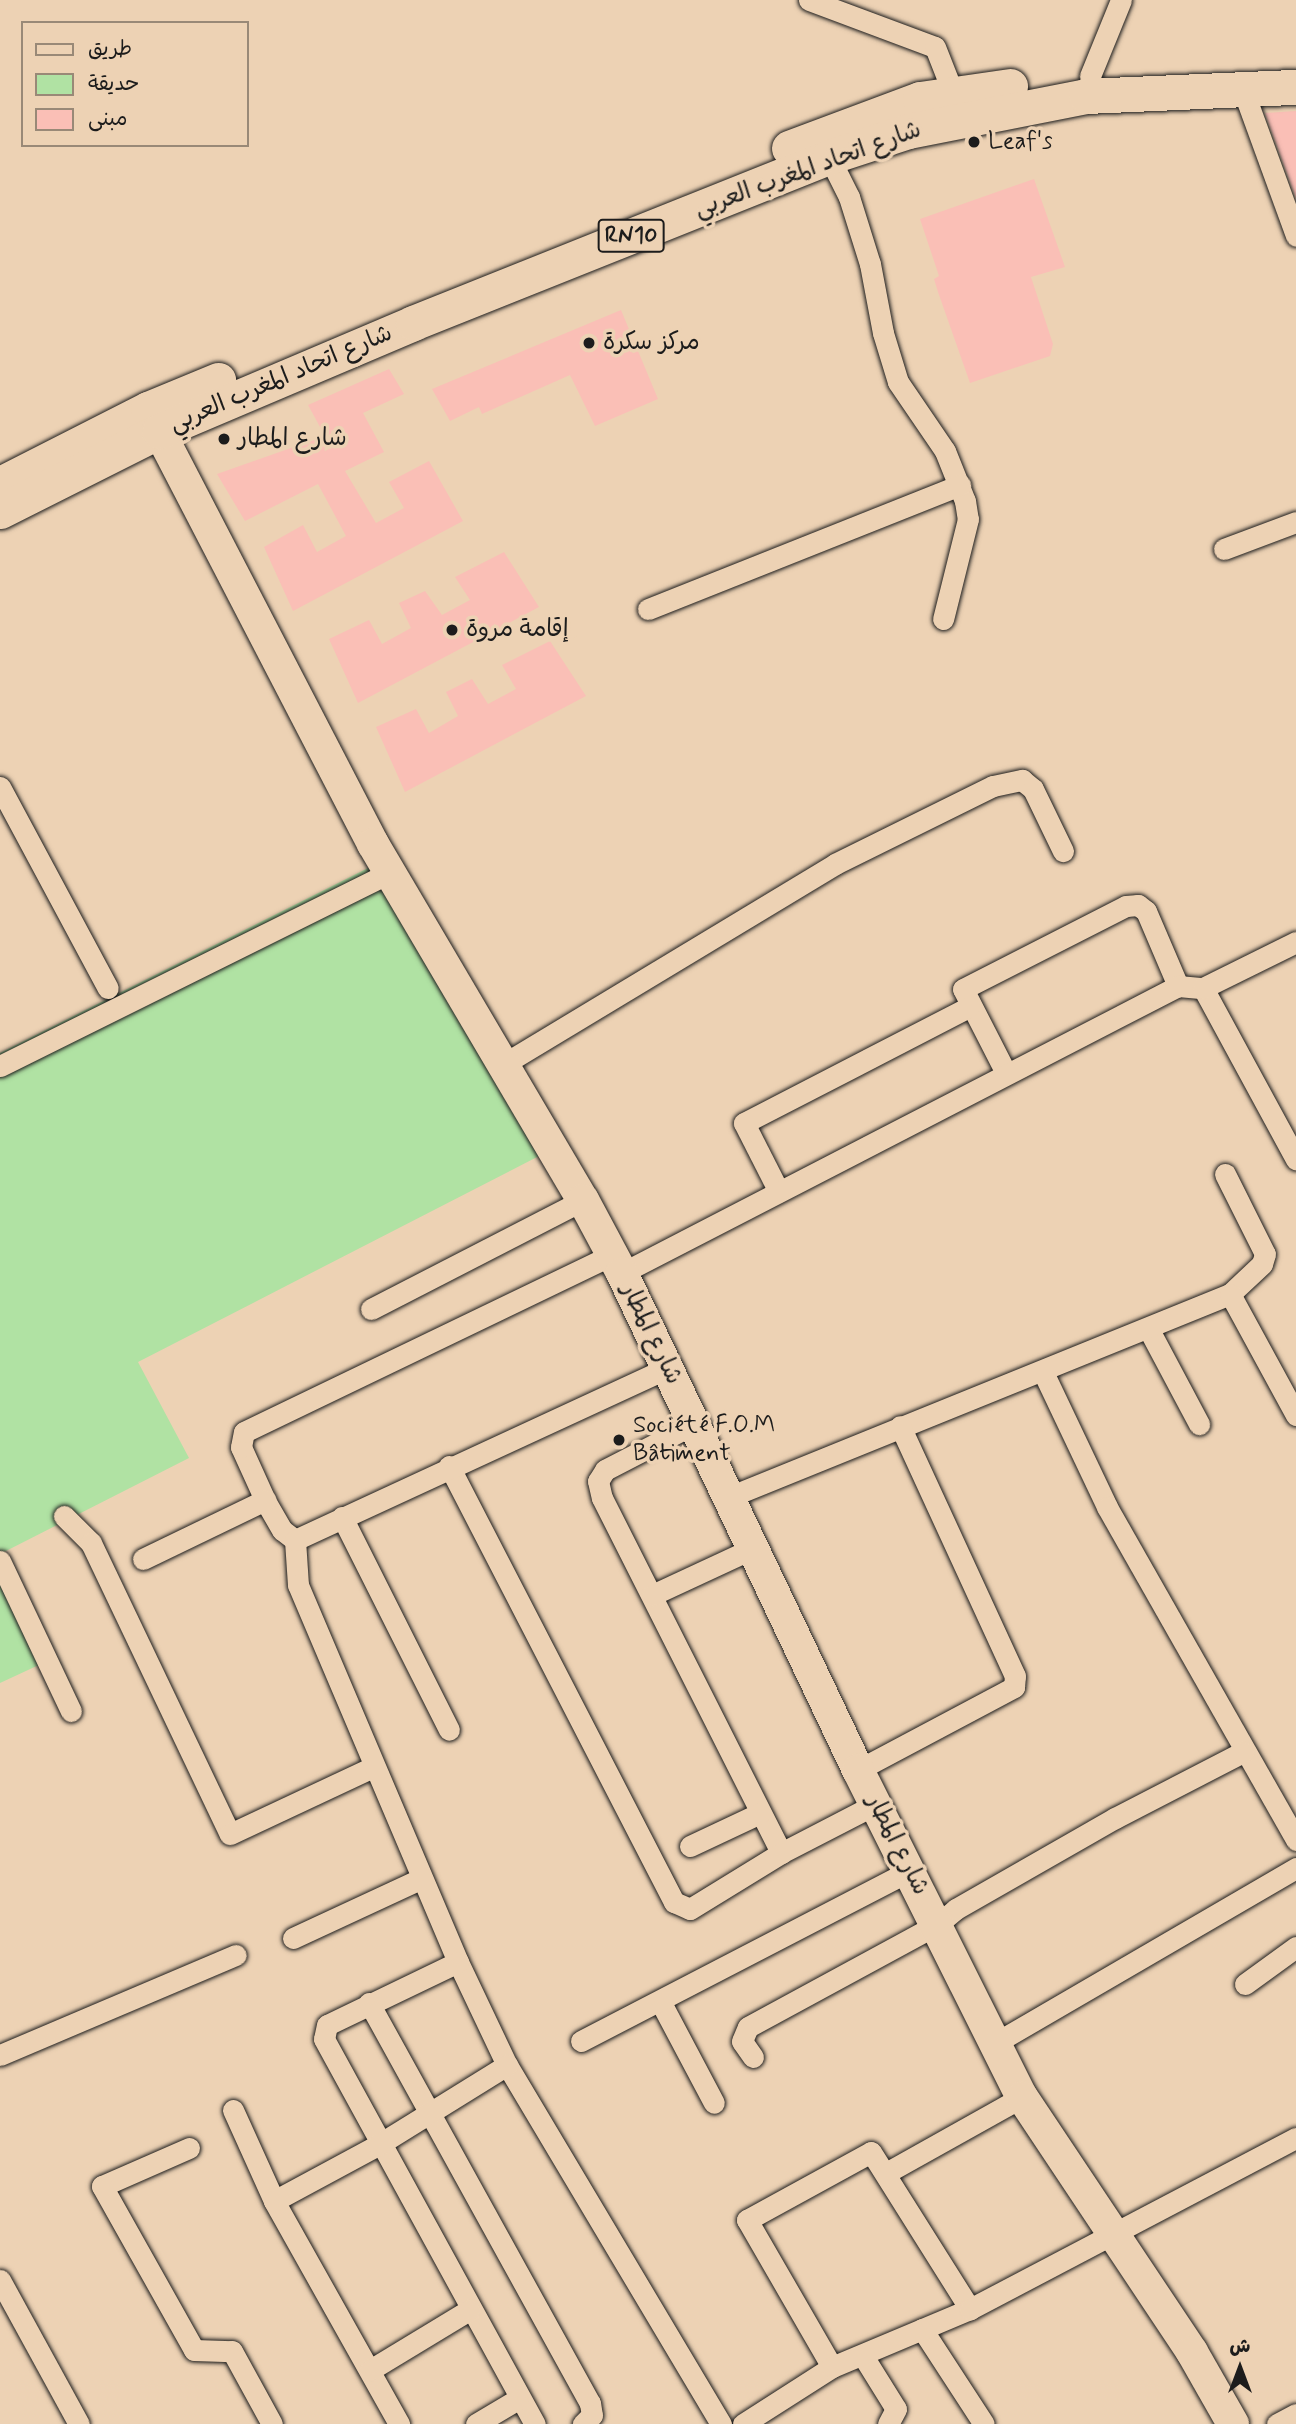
<!DOCTYPE html>
<meta charset="utf-8">
<style>
body{margin:0}
#map{position:relative;width:1296px;height:2424px;overflow:hidden;background:#edd2b4;font-family:Mynerve,"Playpen Sans Arabic",sans-serif}
div>[style]{position:absolute}
.green>*{inset:0;background:#b0e2a3}
.building>*{inset:0;background:#fabfb6}
.roads{filter:drop-shadow(0 0 2px #1c1c1c) drop-shadow(0 0 2px #1c1c1c)}
.street>*{height:21px;margin:-10.5px;padding:0 10.5px;transform-origin:10.5px;border-radius:10.5px;background:#edd2b4}
.secondary>*{height:32px;margin:-16px;padding:0 16px;transform-origin:16px;border-radius:16px;background:#edd2b4}
.primary>*{height:35px;margin:-17.5px;padding:0 17.5px;transform-origin:17.5px;border-radius:17.5px;background:#edd2b4}
.dots>*{width:19px;height:19px;translate:-50% -50%;box-sizing:border-box;border:4px solid #edd2b4;border-radius:50%}
span{translate:-50% -50%;white-space:nowrap;text-align:center;line-height:1.15;-webkit-text-stroke:7px #edd2b4;paint-order:stroke}
.shield-label span{padding:2px 5px;background:#edd2b4;border:2px solid;border-radius:5px;-webkit-text-stroke-width:0}
.shield-label{font-size:23px;color:#1c1c1c;font-weight:700}
.poi-label{font-size:24px;color:#1c1c1c}
.left{translate:0 -50%;text-align:left}
.street-label{font-size:24px;color:#1c1c1c}
.legend{position:absolute;left:21px;top:21px;width:228px;height:126px;box-sizing:border-box;background:#edd2b4;border:2px solid #998977;margin:0;padding:9px 12px;list-style:none;font-size:21px;color:#1c1c1c}
.legend li{display:flex;align-items:center;gap:14px;height:35px}
.legend b{width:35px;border:2px solid #998977}
.north{position:absolute;left:1205px;top:2333px;width:70px;height:70px;-webkit-text-stroke:5px #edd2b4;paint-order:stroke;rotate:0deg;font-size:19px;font-weight:700;line-height:28px;text-align:center;color:#1c1c1c}
.north::after{content:'';display:block;margin:auto;width:24px;height:32px;background:#1c1c1c;clip-path:polygon(50% 0,100% 100%,50% 72%,0 100%)}
</style>
<div id="map">
<div class="green">
<i style="clip-path:polygon(374px 865px,539px 1156px,138px 1362px,189px 1458px,0 1554px,0 1053px)"></i>
<i style="clip-path:polygon(0 1570px,41px 1664px,0 1683px)"></i>
</div>
<div class="building">
<i style="clip-path:polygon(1296px 111px,1296px 198px,1265px 113px)"></i>
<i style="clip-path:polygon(1034px 179px,1065px 267px,1031px 277px,1053px 344px,1050px 356px,970px 383px,938px 292px,934px 279px,939px 276px,920px 219px)"></i>
<i style="clip-path:polygon(621px 310px,658px 399px,595px 426px,570px 375px,482px 414px,479px 407px,450px 421px,432px 389px)"></i>
<i style="clip-path:polygon(389px 369px,404px 394px,363px 413px,384px 452px,345px 471px,376px 523px,404px 508px,389px 482px,429px 461px,463px 521px,293px 611px,264px 547px,303px 525px,317px 552px,346px 536px,318px 484px,245px 521px,217px 474px,325px 436px,308px 405px)"></i>
<i style="clip-path:polygon(504px 552px,539px 607px,358px 703px,329px 639px,369px 620px,382px 644px,411px 628px,399px 603px,425px 591px,442px 615px,470px 600px,455px 577px)"></i>
<i style="clip-path:polygon(550px 641px,586px 696px,405px 792px,376px 727px,416px 709px,429px 733px,458px 716px,446px 692px,472px 679px,488px 704px,516px 689px,502px 665px)"></i>
</div>
<div class="roads">
<div class="street">
<i style="left:809px;top:0;width:134px;rotate:20.5deg"></i>
<i style="left:935px;top:47px;width:60px;rotate:68.6deg"></i>
<i style="left:1090px;top:76px;width:82px;rotate:-67.8deg"></i>
<i style="left:1243px;top:90px;width:155px;rotate:70deg"></i>
<i style="left:829px;top:157px;width:45px;rotate:63.4deg"></i>
<i style="left:849px;top:197px;width:70px;rotate:72.6deg"></i>
<i style="left:870px;top:264px;width:70px;rotate:79.3deg"></i>
<i style="left:883px;top:333px;width:51px;rotate:73deg"></i>
<i style="left:898px;top:382px;width:83px;rotate:55.7deg"></i>
<i style="left:945px;top:451px;width:54px;rotate:68.2deg"></i>
<i style="left:965px;top:501px;width:18px;rotate:81deg"></i>
<i style="left:968px;top:519px;width:103px;rotate:104deg"></i>
<i style="left:1224px;top:549px;width:77px;rotate:-20.6deg"></i>
<i style="left:648px;top:609px;width:336px;rotate:-21.7deg"></i>
<i style="left:0;top:787px;width:228px;rotate:61.8deg"></i>
<i style="left:1203px;top:988px;width:195px;rotate:61.5deg"></i>
<i style="left:502px;top:1065px;width:389px;rotate:-31.1deg"></i>
<i style="left:835px;top:864px;width:176px;rotate:-26.3deg"></i>
<i style="left:993px;top:786px;width:30px;rotate:-12deg"></i>
<i style="left:1022px;top:780px;width:14px;rotate:39deg"></i>
<i style="left:1033px;top:789px;width:69px;rotate:64.2deg"></i>
<i style="left:0;top:1066px;width:438px;rotate:-26.4deg"></i>
<i style="left:1006px;top:1073px;width:94px;rotate:-117.1deg"></i>
<i style="left:963px;top:989px;width:183px;rotate:-27deg"></i>
<i style="left:1126px;top:906px;width:12px;rotate:-5deg"></i>
<i style="left:1138px;top:905px;width:10px;rotate:37deg"></i>
<i style="left:1146px;top:911px;width:82px;rotate:66.9deg"></i>
<i style="left:1225px;top:1174px;width:89px;rotate:63.4deg"></i>
<i style="left:1265px;top:1254px;width:10px;rotate:107deg"></i>
<i style="left:1262px;top:1264px;width:44px;rotate:136.8deg"></i>
<i style="left:778px;top:1190px;width:75px;rotate:-116.9deg"></i>
<i style="left:744px;top:1123px;width:253px;rotate:-27.3deg"></i>
<i style="left:622px;top:1273px;width:626px;rotate:-27.3deg"></i>
<i style="left:1178px;top:986px;width:25px;rotate:5deg"></i>
<i style="left:1203px;top:988px;width:104px;rotate:-26.3deg"></i>
<i style="left:371px;top:1309px;width:238px;rotate:-27.2deg"></i>
<i style="left:1148px;top:1328px;width:109px;rotate:62deg"></i>
<i style="left:1043px;top:1372px;width:149px;rotate:64.6deg"></i>
<i style="left:1107px;top:1507px;width:383px;rotate:60.4deg"></i>
<i style="left:694px;top:1424px;width:100px;rotate:152.7deg"></i>
<i style="left:605px;top:1470px;width:13px;rotate:122deg"></i>
<i style="left:598px;top:1481px;width:17px;rotate:77deg"></i>
<i style="left:602px;top:1498px;width:398px;rotate:63.2deg"></i>
<i style="left:781px;top:1853px;width:107px;rotate:-27.3deg"></i>
<i style="left:449px;top:1466px;width:491px;rotate:62.7deg"></i>
<i style="left:674px;top:1902px;width:17px;rotate:24deg"></i>
<i style="left:690px;top:1909px;width:107px;rotate:-31.6deg"></i>
<i style="left:729px;top:1497px;width:541px;rotate:-22.06deg"></i>
<i style="left:1230px;top:1294px;width:138px;rotate:61.4deg"></i>
<i style="left:64px;top:1516px;width:38px;rotate:45deg"></i>
<i style="left:91px;top:1543px;width:322px;rotate:64.5deg"></i>
<i style="left:230px;top:1834px;width:158px;rotate:-25.1deg"></i>
<i style="left:342px;top:1517px;width:238px;rotate:63.3deg"></i>
<i style="left:295px;top:1540px;width:45px;rotate:86.2deg"></i>
<i style="left:298px;top:1585px;width:410px;rotate:67deg"></i>
<i style="left:458px;top:1962px;width:114px;rotate:64.6deg"></i>
<i style="left:507px;top:2065px;width:418px;rotate:59.2deg"></i>
<i style="left:295px;top:1540px;width:16px;rotate:-142deg"></i>
<i style="left:282px;top:1530px;width:34px;rotate:-120deg"></i>
<i style="left:265px;top:1500px;width:58px;rotate:-114.4deg"></i>
<i style="left:241px;top:1447px;width:15px;rotate:-79deg"></i>
<i style="left:244px;top:1432px;width:408px;rotate:-25.7deg"></i>
<i style="left:295px;top:1540px;width:411px;rotate:-24.8deg"></i>
<i style="left:143px;top:1559px;width:136px;rotate:-25.8deg"></i>
<i style="left:0;top:1561px;width:166px;rotate:64.7deg"></i>
<i style="left:652px;top:1595px;width:109px;rotate:-24.9deg"></i>
<i style="left:858px;top:1770px;width:177px;rotate:-28deg"></i>
<i style="left:1014px;top:1687px;width:11px;rotate:-85deg"></i>
<i style="left:1015px;top:1676px;width:275px;rotate:-114.7deg"></i>
<i style="left:690px;top:1846px;width:77px;rotate:-25.2deg"></i>
<i style="left:293px;top:1938px;width:142px;rotate:-24.9deg"></i>
<i style="left:458px;top:1962px;width:145px;rotate:154.3deg"></i>
<i style="left:327px;top:2025px;width:14px;rotate:102deg"></i>
<i style="left:324px;top:2039px;width:439px;rotate:61.3deg"></i>
<i style="left:1245px;top:1984px;width:63px;rotate:-36deg"></i>
<i style="left:660px;top:2001px;width:115px;rotate:62.1deg"></i>
<i style="left:369px;top:2003px;width:457px;rotate:61.1deg"></i>
<i style="left:590px;top:2403px;width:12px;rotate:81deg"></i>
<i style="left:592px;top:2415px;width:13px;rotate:135deg"></i>
<i style="left:581px;top:2041px;width:372px;rotate:-27.4deg"></i>
<i style="left:997px;top:2042px;width:346px;rotate:-30.2deg"></i>
<i style="left:0;top:2055px;width:256px;rotate:-23deg"></i>
<i style="left:753px;top:2057px;width:19px;rotate:-125deg"></i>
<i style="left:742px;top:2041px;width:15px;rotate:-67deg"></i>
<i style="left:748px;top:2027px;width:216px;rotate:-28.5deg"></i>
<i style="left:938px;top:1924px;width:23px;rotate:-40deg"></i>
<i style="left:956px;top:1909px;width:183px;rotate:-29.8deg"></i>
<i style="left:1115px;top:1818px;width:144px;rotate:-27.3deg"></i>
<i style="left:233px;top:2110px;width:100px;rotate:65.7deg"></i>
<i style="left:274px;top:2201px;width:256px;rotate:60.7deg"></i>
<i style="left:189px;top:2148px;width:95px;rotate:156.4deg"></i>
<i style="left:102px;top:2186px;width:188px;rotate:60.7deg"></i>
<i style="left:194px;top:2350px;width:38px;rotate:2deg"></i>
<i style="left:232px;top:2351px;width:83px;rotate:61.3deg"></i>
<i style="left:886px;top:2173px;width:156px;rotate:-29.2deg"></i>
<i style="left:274px;top:2201px;width:118px;rotate:-28.3deg"></i>
<i style="left:378px;top:2145px;width:152px;rotate:-31.8deg"></i>
<i style="left:0;top:2280px;width:164px;rotate:61.3deg"></i>
<i style="left:922px;top:2329px;width:113px;rotate:56.9deg"></i>
<i style="left:863px;top:2356px;width:62px;rotate:58.1deg"></i>
<i style="left:896px;top:2409px;width:17px;rotate:118deg"></i>
<i style="left:832px;top:2367px;width:170px;rotate:-120deg"></i>
<i style="left:747px;top:2220px;width:141px;rotate:-28.7deg"></i>
<i style="left:871px;top:2152px;width:186px;rotate:57.8deg"></i>
<i style="left:370px;top:2370px;width:116px;rotate:-31.2deg"></i>
<i style="left:476px;top:2424px;width:49px;rotate:-30.8deg"></i>
<i style="left:743px;top:2424px;width:106px;rotate:-32.6deg"></i>
<i style="left:832px;top:2367px;width:150px;rotate:-22.8deg"></i>
<i style="left:970px;top:2309px;width:368px;rotate:-27.7deg"></i>
<i style="left:1277px;top:2424px;width:21px;rotate:-28deg"></i>
</div>
<div class="secondary">
<i style="left:159px;top:431px;width:465px;rotate:62.6deg"></i>
<i style="left:373px;top:844px;width:413px;rotate:59.5deg"></i>
<i style="left:583px;top:1200px;width:83px;rotate:61.9deg"></i>
<i style="left:622px;top:1273px;width:550px;rotate:64.6deg"></i>
<i style="left:858px;top:1770px;width:366px;rotate:63.4deg"></i>
<i style="left:1022px;top:2097px;width:306px;rotate:56.3deg"></i>
<i style="left:1192px;top:2352px;width:83px;rotate:60.3deg"></i>
</div>
<div class="primary">
<i style="left:789px;top:148px;width:140px;rotate:-20.5deg"></i>
<i style="left:920px;top:99px;width:91px;rotate:-8.2deg"></i>
<i style="left:0;top:484px;width:166px;rotate:-26.9deg"></i>
<i style="left:148px;top:409px;width:76px;rotate:-22.5deg"></i>
<i style="left:0;top:511px;width:178px;rotate:-26.7deg"></i>
<i style="left:159px;top:431px;width:276px;rotate:-23deg"></i>
<i style="left:413px;top:323px;width:448px;rotate:-21.8deg"></i>
<i style="left:829px;top:157px;width:83px;rotate:-18.2deg"></i>
<i style="left:908px;top:131px;width:181px;rotate:-11.1deg"></i>
<i style="left:1086px;top:96px;width:210px;rotate:-2.5deg"></i>
</div>
</div>
<div class="dots">
<i style="left:974px;top:142px;background:#1c1c1c"></i>
<i style="left:589px;top:343px;background:#1c1c1c"></i>
<i style="left:224px;top:439px;background:#1c1c1c"></i>
<i style="left:452px;top:630px;background:#1c1c1c"></i>
<i style="left:619px;top:1440px;background:#1c1c1c"></i>
</div>
<div class="shield-label">
<span style="left:631px;top:236px">RN10</span>
</div>
<div class="poi-label">
<span class="left" style="left:988px;top:142px">Leaf's</span>
<span class="left" style="left:603px;top:343px">مركز سكرة</span>
<span class="left" style="left:238px;top:439px">شارع المطار</span>
<span class="left" style="left:466px;top:630px">إقامة مروة</span>
<span class="left" style="left:633px;top:1440px">Société F.O.M<br>Bâtiment</span>
</div>
<div class="street-label">
<span style="left:808px;top:170px;rotate:-20deg">شارع اتحاد المغرب العربي</span>
<span style="left:281px;top:379px;rotate:-23deg">شارع اتحاد المغرب العربي</span>
<span style="left:651px;top:1334px;rotate:64deg">شارع المطار</span>
<span style="left:897px;top:1845px;rotate:63deg">شارع المطار</span>
</div>
<ul class="legend">
<li><b style="height:9px;background:#edd2b4"></b>طريق</li>
<li><b style="height:19px;background:#b0e2a3"></b>حديقة</li>
<li><b style="height:19px;background:#fabfb6"></b>مبنى</li>
</ul>
<div class="north">ش</div>
</div>
